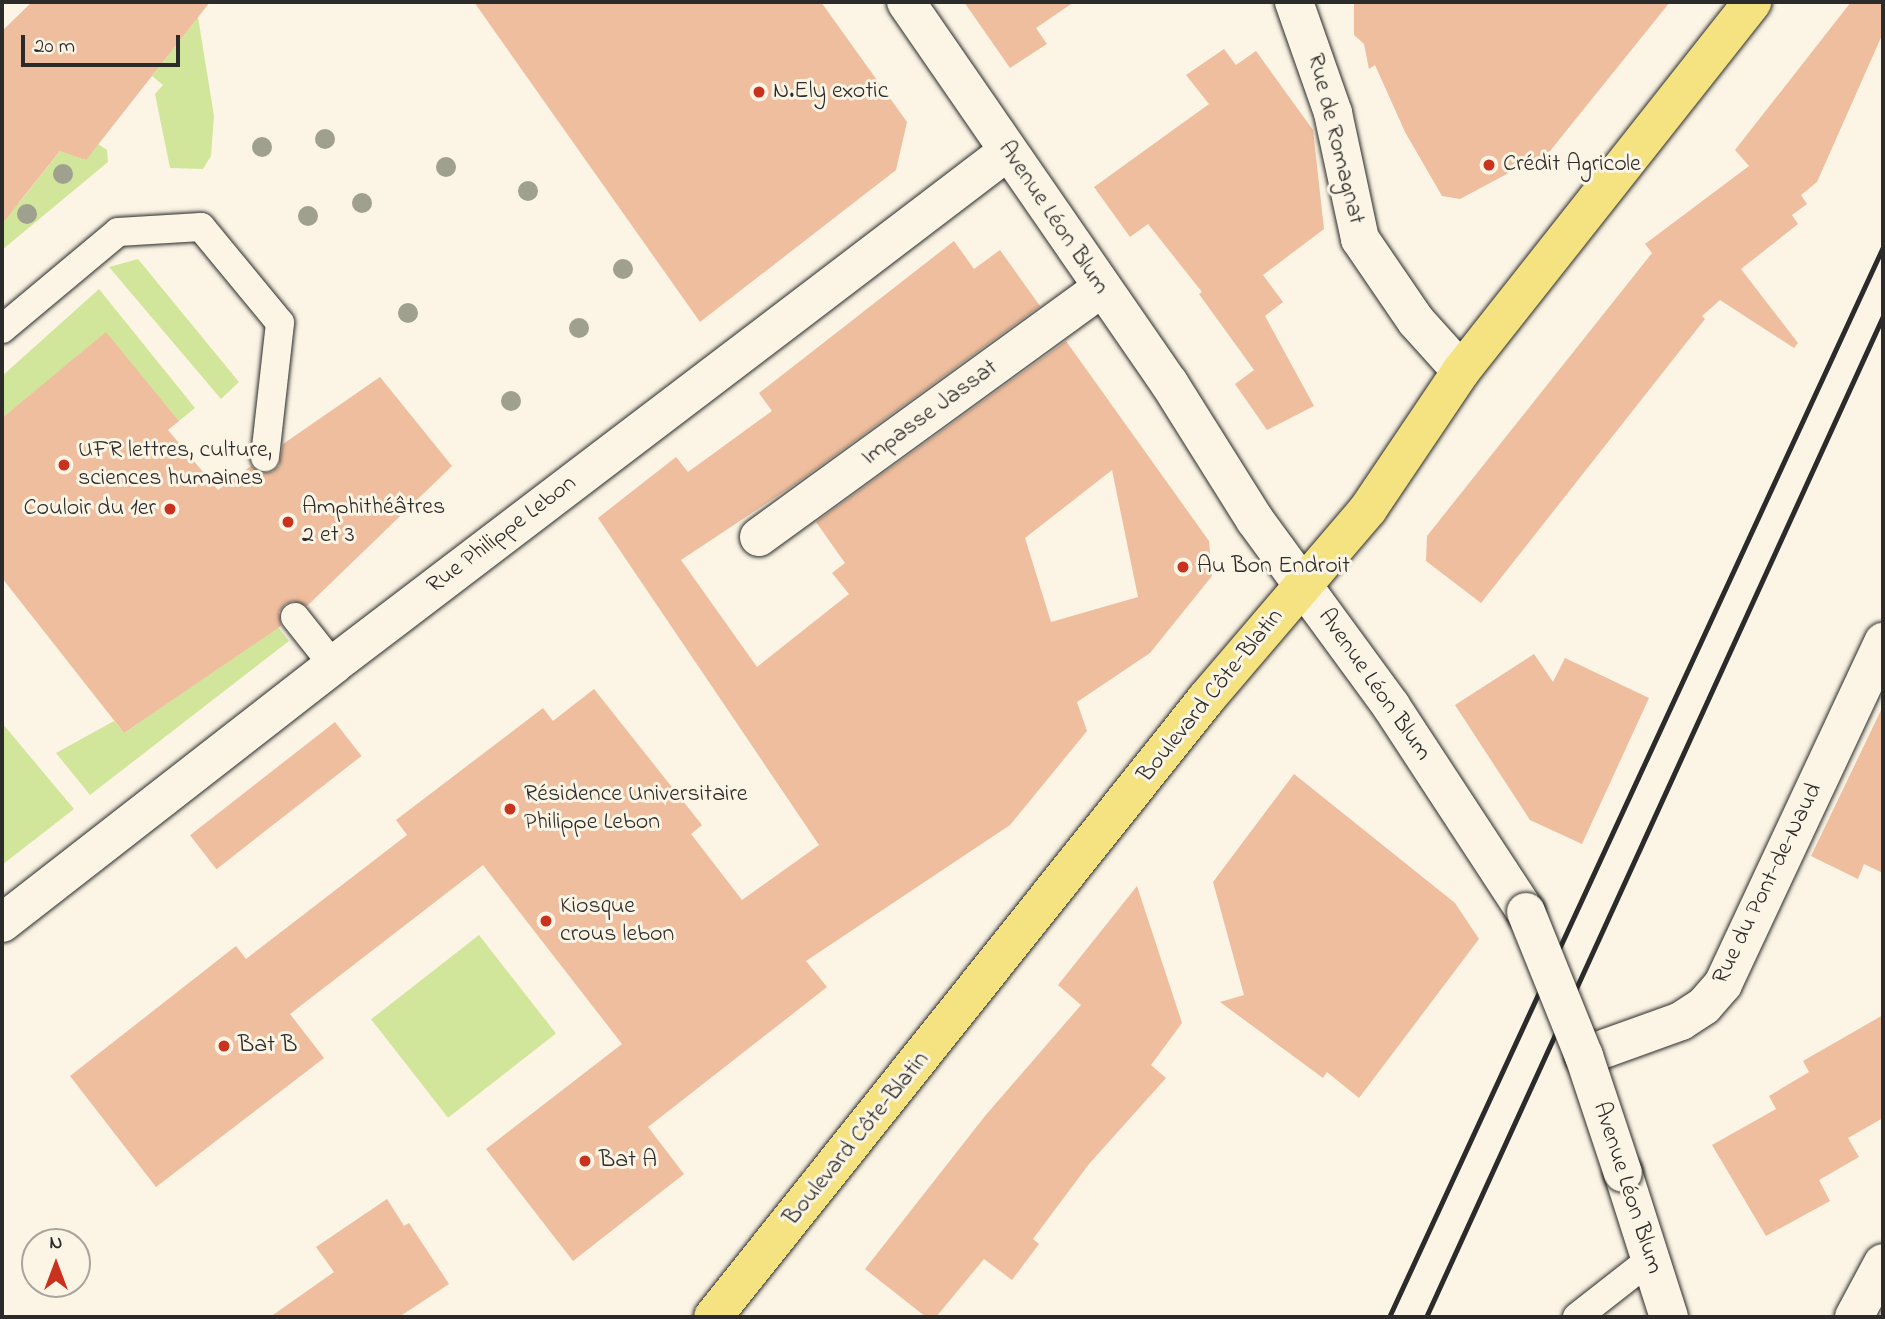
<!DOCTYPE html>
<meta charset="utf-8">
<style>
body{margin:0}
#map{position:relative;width:1885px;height:1319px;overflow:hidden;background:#fcf5e5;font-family:"Indie Flower",sans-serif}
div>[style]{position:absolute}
.green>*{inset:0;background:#d2e69b;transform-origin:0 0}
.building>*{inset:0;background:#eebe9e;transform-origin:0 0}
.roads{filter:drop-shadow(0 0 2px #2b2b2b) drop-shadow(0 0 2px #2b2b2b)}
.service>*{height:28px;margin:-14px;padding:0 14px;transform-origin:14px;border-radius:14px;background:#fcf5e5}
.minor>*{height:38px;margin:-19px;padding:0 19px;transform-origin:19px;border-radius:19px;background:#fcf5e5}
.secondary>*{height:38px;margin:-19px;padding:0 19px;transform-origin:19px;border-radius:19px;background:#fcf5e5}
.primary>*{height:38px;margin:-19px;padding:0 19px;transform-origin:19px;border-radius:19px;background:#f5e382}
.rail>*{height:5px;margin:-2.5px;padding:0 2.5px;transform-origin:2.5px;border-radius:2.5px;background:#2b2b2b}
.bridges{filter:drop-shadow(0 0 2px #2b2b2b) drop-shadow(0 0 2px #2b2b2b)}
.secondary-bridge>*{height:38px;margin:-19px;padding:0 19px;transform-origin:19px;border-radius:19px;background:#fcf5e5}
.trees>*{width:20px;height:20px;margin:-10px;border-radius:50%;background:#a0a08e}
.dots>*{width:19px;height:19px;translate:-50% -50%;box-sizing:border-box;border:4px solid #fcf5e5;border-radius:50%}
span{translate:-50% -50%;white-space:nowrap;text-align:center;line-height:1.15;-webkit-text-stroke:6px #fcf5e5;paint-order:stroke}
.poi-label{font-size:24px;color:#2b2b2b}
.left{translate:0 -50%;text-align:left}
.right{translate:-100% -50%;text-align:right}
.street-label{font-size:24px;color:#2b2b2b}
.frame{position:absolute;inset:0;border:4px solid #2b2b2b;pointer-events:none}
.north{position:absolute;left:21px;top:1228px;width:70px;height:70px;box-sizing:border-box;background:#fcf5e5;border:2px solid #a8a49b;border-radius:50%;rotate:0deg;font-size:19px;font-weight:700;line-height:28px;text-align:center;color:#2b2b2b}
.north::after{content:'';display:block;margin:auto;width:24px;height:32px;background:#c8321e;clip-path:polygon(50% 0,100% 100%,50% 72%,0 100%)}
.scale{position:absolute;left:21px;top:35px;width:159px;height:32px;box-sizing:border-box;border:4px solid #2b2b2b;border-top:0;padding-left:9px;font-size:21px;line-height:24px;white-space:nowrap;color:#2b2b2b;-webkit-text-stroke:5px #fcf5e5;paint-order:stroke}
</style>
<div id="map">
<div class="green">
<i style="clip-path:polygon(198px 17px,214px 116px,211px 156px,203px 169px,170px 168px,155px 94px,163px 85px,152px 76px)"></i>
<i style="clip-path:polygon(98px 144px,107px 150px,108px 162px,2px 250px,2px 190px,19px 203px,65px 145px,85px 160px)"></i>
<i style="clip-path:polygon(138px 259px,239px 382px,221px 399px,109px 267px)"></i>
<i style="clip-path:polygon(99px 289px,195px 408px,179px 421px,106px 333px,2px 418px,2px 376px)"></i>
<i style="clip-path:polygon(278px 627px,289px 641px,90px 795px,56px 753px,114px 721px,124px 733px)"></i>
<i style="clip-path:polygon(2px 723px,74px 809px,2px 865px)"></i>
<i style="left:479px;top:935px;width:125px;height:137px;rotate:52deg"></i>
</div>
<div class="building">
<i style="clip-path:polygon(32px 2px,210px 2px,86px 160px,60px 151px,2px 224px,2px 31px)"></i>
<i style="clip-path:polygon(474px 2px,821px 2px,907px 122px,896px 170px,700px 322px)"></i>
<i style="clip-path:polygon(964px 2px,1074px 2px,1036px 28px,1047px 44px,1010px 68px)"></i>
<i style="clip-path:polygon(1354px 2px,1670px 2px,1550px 151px,1460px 199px,1442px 196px,1405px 132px,1375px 65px,1369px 69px,1364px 44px,1354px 35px)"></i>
<i style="clip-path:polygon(1851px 2px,1883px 2px,1883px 33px,1817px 182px,1801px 195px,1807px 204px,1792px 215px,1798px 224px,1741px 269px,1798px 343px,1794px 348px,1720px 300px,1702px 316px,1705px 319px,1481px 603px,1426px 561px,1427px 536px,1652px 253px,1645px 244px,1749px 166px,1735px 150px)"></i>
<i style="clip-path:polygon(1224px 49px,1236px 65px,1256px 51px,1313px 130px,1324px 229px,1263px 275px,1283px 302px,1265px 316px,1314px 406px,1267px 430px,1235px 384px,1254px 370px,1199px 294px,1202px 292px,1148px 224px,1130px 237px,1094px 187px,1209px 104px,1186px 75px)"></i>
<i style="clip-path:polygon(evenodd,954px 241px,974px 269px,1000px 250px,1040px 306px,791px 487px,681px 560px,757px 667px,849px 594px,832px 573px,845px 563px,816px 522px,1066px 341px,1209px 541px,1212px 576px,1150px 653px,1077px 702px,1087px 731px,1010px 825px,806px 961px,827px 987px,648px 1127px,684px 1174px,573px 1261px,486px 1149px,622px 1044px,483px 865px,290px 1014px,324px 1058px,156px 1187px,70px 1076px,236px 946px,246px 959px,407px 835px,396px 820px,543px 708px,553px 721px,594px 689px,702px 825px,691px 834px,742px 900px,819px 845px,598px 518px,676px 457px,688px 472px,772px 411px,759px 393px,954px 241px,1112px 470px,1138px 597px,1051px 622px,1025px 538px,1112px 470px)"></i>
<i style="clip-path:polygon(106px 332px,179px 421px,168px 430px,218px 490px,251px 466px,262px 473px,272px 472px,279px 466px,283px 444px,380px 377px,452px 466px,307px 606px,293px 601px,285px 604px,279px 612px,281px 626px,124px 733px,2px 578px,2px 418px)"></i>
<i style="clip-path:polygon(1534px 654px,1553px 682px,1565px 658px,1649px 698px,1582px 844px,1530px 820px,1455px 705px)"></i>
<i style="clip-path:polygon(1883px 706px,1883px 873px,1864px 864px,1858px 879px,1811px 856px)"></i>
<i style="left:335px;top:722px;width:43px;height:184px;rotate:52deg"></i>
<i style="clip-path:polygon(1294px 774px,1455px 903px,1479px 939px,1359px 1098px,1327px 1072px,1323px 1078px,1220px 1002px,1244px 995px,1213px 882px)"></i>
<i style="clip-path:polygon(1137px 886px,1182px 1023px,1151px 1065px,1166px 1078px,1089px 1164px,1033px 1239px,1039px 1244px,1012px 1280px,984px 1259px,936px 1317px,926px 1317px,865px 1269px,985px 1116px,1081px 1005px,1058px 985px)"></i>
<i style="clip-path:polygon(1883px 1015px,1883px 1118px,1848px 1138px,1859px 1157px,1819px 1180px,1830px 1201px,1766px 1236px,1712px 1145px,1776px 1109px,1769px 1096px,1809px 1072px,1803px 1061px)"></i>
<i style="clip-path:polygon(387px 1199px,404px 1226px,409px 1223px,449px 1284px,399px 1317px,270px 1317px,334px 1272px,316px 1247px)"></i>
</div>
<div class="roads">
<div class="service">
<i style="left:2px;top:329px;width:151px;rotate:-39.9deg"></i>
<i style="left:118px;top:232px;width:83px;rotate:-3.4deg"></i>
<i style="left:201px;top:227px;width:124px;rotate:50.5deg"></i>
<i style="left:280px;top:323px;width:135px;rotate:96.4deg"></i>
<i style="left:295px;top:617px;width:61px;rotate:51.6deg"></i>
<i style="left:1577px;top:1317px;width:94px;rotate:-38.1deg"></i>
</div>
<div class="minor">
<i style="left:1294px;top:2px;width:118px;rotate:70.6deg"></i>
<i style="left:1333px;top:113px;width:129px;rotate:77.9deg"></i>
<i style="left:1360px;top:239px;width:99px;rotate:55.7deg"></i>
<i style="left:1416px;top:321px;width:67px;rotate:48deg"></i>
<i style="left:759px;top:537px;width:422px;rotate:-36deg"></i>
<i style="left:2px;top:923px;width:420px;rotate:-37.9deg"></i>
<i style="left:333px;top:665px;width:847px;rotate:-37.28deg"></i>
<i style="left:1584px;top:1056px;width:103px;rotate:-19.8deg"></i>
<i style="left:1681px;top:1021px;width:27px;rotate:-33deg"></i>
<i style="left:1704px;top:1006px;width:29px;rotate:-49deg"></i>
<i style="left:1723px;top:984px;width:378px;rotate:-64.9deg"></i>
<i style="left:1854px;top:1317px;width:61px;rotate:-61.8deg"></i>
</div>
<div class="secondary">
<i style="left:906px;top:2px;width:463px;rotate:55.4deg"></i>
<i style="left:1169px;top:383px;width:162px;rotate:57.9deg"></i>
<i style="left:1255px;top:520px;width:230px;rotate:53.8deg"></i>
<i style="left:1391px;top:706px;width:246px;rotate:56.8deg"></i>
<i style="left:1623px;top:1173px;width:151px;rotate:72.3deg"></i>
</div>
<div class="primary">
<i style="left:713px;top:1317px;width:791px;rotate:-51.42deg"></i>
<i style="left:1206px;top:699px;width:250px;rotate:-49.5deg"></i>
<i style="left:1368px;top:509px;width:166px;rotate:-56deg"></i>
<i style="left:1461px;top:371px;width:470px;rotate:-51.7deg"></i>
</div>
</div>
<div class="rail">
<i style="left:1389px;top:1317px;width:1179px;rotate:-65.22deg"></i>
<i style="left:1426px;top:1317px;width:1100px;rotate:-65.46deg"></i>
</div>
<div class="bridges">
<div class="secondary-bridge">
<i style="left:1526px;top:912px;width:155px;rotate:68.1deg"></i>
<i style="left:1584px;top:1056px;width:123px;rotate:71.6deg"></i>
</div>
</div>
<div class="trees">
<i style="left:325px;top:139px"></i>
<i style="left:262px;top:147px"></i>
<i style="left:446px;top:167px"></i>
<i style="left:63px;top:174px"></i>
<i style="left:528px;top:191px"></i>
<i style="left:362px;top:203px"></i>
<i style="left:27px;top:214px"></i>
<i style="left:308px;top:216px"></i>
<i style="left:623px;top:269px"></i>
<i style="left:408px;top:313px"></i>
<i style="left:579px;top:328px"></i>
<i style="left:511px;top:401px"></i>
</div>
<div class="dots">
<i style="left:759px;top:92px;background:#c8321e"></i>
<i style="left:1489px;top:165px;background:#c8321e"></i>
<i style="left:64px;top:465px;background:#c8321e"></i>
<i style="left:170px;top:509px;background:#c8321e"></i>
<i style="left:288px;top:522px;background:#c8321e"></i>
<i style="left:1183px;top:567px;background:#c8321e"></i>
<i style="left:510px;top:809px;background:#c8321e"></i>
<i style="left:546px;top:921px;background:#c8321e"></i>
<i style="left:224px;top:1046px;background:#c8321e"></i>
<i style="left:585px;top:1161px;background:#c8321e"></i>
</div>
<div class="poi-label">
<span class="left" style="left:773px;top:92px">N.Ely exotic</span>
<span class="left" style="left:1503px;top:165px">Crédit Agricole</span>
<span class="left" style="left:78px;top:465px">UFR lettres, culture,<br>sciences humaines</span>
<span class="left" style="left:302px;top:522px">Amphithéâtres<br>2 et 3</span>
<span class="right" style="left:156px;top:509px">Couloir du 1er</span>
<span class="left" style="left:1197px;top:567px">Au Bon Endroit</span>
<span class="left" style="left:524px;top:809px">Résidence Universitaire<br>Philippe Lebon</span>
<span class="left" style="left:560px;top:921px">Kiosque<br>crous lebon</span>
<span class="left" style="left:238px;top:1046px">Bat B</span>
<span class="left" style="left:599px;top:1161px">Bat A</span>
</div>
<div class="street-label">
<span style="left:1335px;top:139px;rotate:76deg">Rue de Romagnat</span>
<span style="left:1053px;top:218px;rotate:56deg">Avenue Léon Blum</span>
<span style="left:930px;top:413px;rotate:-36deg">Impasse Jassat</span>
<span style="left:502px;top:535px;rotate:-37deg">Rue Philippe Lebon</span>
<span style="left:1374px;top:685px;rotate:55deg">Avenue Léon Blum</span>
<span style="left:1211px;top:696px;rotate:-51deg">Boulevard Côte-Blatin</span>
<span style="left:1768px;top:884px;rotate:-64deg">Rue du Pont-de-Naud</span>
<span style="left:857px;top:1139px;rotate:-51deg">Boulevard Côte-Blatin</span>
<span style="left:1627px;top:1188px;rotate:72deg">Avenue Léon Blum</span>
</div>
<div class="frame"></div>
<div class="north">N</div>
<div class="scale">20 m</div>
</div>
